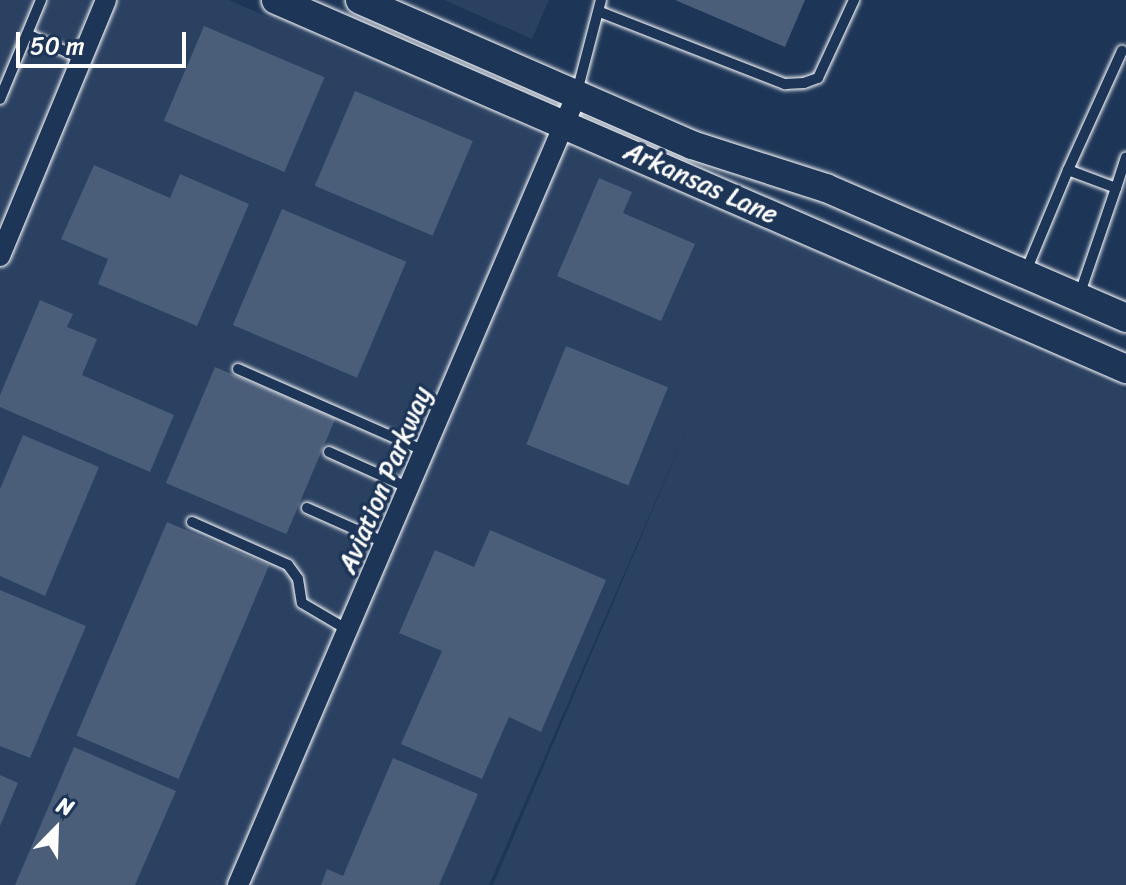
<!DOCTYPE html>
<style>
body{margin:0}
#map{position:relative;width:1126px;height:885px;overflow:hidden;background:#1d3557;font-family:Sriracha,sans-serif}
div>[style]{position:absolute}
.built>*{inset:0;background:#2a4161}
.building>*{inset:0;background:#4a5d79;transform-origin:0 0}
.roads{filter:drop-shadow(0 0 2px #fff) drop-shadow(0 0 2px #fff)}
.service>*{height:10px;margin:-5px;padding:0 5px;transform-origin:5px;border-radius:5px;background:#1d3557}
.minor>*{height:20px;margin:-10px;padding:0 10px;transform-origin:10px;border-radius:10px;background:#1d3557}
.secondary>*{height:28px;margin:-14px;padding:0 14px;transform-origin:14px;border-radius:14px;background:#1d3557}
span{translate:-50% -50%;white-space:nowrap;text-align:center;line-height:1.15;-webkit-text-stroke:7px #1d3557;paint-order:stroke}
.street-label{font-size:26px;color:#fff}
.north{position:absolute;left:16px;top:789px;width:80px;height:80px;-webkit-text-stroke:6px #1d3557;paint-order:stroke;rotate:23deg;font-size:22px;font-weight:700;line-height:32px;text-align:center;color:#fff}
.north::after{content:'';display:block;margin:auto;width:28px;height:36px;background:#fff;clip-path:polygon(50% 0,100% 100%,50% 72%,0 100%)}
.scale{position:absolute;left:16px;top:32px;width:170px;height:36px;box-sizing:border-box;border:4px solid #fff;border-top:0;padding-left:10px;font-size:24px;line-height:28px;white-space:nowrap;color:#fff;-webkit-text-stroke:6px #1d3557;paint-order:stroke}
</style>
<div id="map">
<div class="built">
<i style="clip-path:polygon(0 0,229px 0,1126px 390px,1126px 885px,493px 885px,690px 422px,489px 885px,0 885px)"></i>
<i style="clip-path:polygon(444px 0,549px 0,532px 39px)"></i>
</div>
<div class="building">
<i style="clip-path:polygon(675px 0,805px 0,785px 47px)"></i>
<i style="left:204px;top:26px;width:131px;height:103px;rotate:23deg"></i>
<i style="left:355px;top:91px;width:128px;height:103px;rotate:23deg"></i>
<i style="clip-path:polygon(94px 165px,170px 198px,180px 174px,249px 204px,197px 326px,98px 284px,108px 259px,61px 239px)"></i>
<i style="clip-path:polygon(599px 178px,632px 192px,623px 213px,695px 244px,661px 321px,557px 276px)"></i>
<i style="left:282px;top:209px;width:135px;height:126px;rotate:23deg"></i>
<i style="clip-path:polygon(40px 300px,73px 314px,67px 327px,97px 339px,82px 375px,174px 415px,150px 472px,0 407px,0 395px)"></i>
<i style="left:566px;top:346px;width:110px;height:106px;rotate:22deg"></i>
<i style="left:215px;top:367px;width:131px;height:126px;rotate:23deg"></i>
<i style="clip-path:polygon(23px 435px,99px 467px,45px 596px,0 576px,0 489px)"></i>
<i style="left:167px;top:522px;width:111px;height:232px;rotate:23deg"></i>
<i style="clip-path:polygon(490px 530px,606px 580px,541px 732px,509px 717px,482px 779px,401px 744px,442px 651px,399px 633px,435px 550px,474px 567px)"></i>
<i style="clip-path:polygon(0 590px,86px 626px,30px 758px,0 746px)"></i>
<i style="clip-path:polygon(74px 747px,176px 791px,135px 885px,15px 885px)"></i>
<i style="clip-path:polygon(393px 758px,478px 794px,439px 885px,321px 885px,327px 869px,343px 876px)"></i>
<i style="clip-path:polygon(0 775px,18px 783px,0 826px)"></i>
</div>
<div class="roads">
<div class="service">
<i style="left:600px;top:12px;width:199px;rotate:21.3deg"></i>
<i style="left:785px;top:84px;width:19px;rotate:-3deg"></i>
<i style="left:804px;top:83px;width:15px;rotate:-20deg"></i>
<i style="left:818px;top:78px;width:86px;rotate:-65.2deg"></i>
<i style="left:27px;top:34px;width:60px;rotate:24.4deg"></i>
<i style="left:577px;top:92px;width:95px;rotate:-75.4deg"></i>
<i style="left:0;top:99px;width:107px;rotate:-67.5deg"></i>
<i style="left:1068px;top:170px;width:131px;rotate:-65.6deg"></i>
<i style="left:1026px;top:271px;width:109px;rotate:-67.4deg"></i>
<i style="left:1068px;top:170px;width:51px;rotate:20.6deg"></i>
<i style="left:1116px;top:188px;width:32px;rotate:-72deg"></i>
<i style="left:1079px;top:296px;width:114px;rotate:-71.1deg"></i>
<i style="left:238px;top:369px;width:204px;rotate:23.7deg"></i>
<i style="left:329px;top:452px;width:88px;rotate:24.2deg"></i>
<i style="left:307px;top:508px;width:86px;rotate:23.9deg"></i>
<i style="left:192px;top:522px;width:105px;rotate:24.1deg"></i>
<i style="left:288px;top:565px;width:17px;rotate:54deg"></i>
<i style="left:298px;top:579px;width:24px;rotate:81deg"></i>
<i style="left:302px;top:603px;width:53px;rotate:30.4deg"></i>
</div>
<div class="minor">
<i style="left:0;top:256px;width:277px;rotate:-67.5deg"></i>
<i style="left:238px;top:885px;width:861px;rotate:-66.8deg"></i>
</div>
<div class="secondary">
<i style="left:276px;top:0;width:927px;rotate:23.47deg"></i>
<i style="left:360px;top:0;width:362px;rotate:23.6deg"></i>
<i style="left:692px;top:145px;width:141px;rotate:17.8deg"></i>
<i style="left:826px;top:188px;width:327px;rotate:23.4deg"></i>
</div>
</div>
<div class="street-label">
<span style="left:701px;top:183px;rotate:24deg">Arkansas Lane</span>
<span style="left:385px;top:480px;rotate:-67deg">Aviation Parkway</span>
</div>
<div class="north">N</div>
<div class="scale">50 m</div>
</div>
